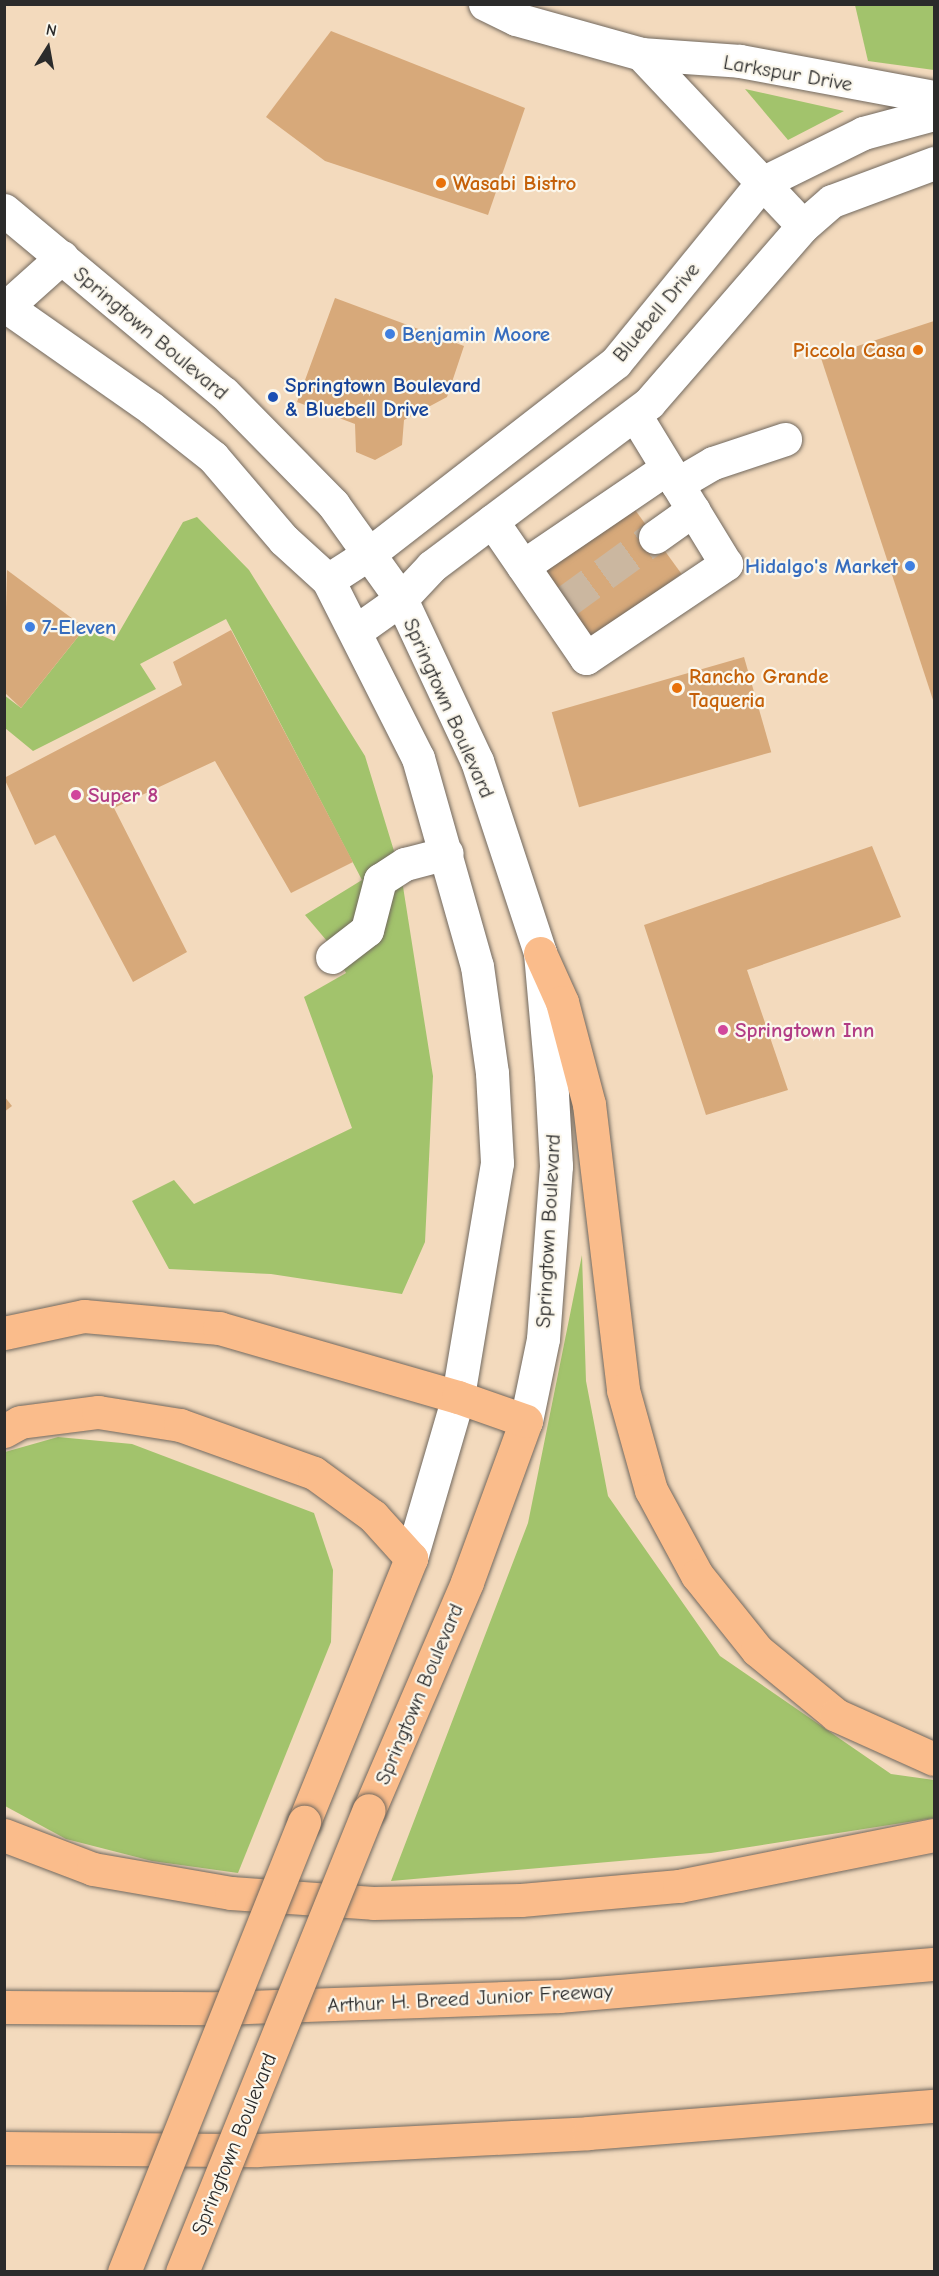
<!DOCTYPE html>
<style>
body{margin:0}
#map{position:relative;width:939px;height:2276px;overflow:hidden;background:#f3dabd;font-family:"Comic Neue",sans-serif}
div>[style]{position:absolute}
.green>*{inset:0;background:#a2c36c}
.building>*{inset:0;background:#d7a97a;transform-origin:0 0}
.minor-tunnel>*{height:33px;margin-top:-16.5px;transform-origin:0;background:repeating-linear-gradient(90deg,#cbb7a0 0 33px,transparent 0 49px)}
.roads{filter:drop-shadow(0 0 2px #71685e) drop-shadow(0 0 2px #71685e)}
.minor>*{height:33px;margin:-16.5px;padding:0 16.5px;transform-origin:16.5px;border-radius:16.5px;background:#fff}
.major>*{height:33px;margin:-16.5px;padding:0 16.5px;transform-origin:16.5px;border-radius:16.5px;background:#fabc8b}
.highway>*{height:33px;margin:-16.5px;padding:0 16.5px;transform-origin:16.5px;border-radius:16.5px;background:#fabc8b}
.bridges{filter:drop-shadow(0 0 2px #71685e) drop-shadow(0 0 2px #71685e)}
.major-bridge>*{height:33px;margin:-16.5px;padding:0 16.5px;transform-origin:16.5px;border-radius:16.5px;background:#fabc8b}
.dots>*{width:16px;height:16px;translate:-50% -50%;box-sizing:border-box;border:3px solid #fbf7ec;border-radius:50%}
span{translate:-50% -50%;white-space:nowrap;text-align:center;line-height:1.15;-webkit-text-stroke:4.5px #fbf7ec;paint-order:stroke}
.street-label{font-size:21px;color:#2b2b2b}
.food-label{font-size:21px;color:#c56008;font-weight:700}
.left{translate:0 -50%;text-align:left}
.right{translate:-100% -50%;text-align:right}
.shop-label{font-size:21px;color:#366cbe;font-weight:700}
.transit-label{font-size:21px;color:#164399;font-weight:700}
.hotel-label{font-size:21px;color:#b23c85;font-weight:700}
.frame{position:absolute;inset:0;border:6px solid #2b2b2b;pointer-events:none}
.north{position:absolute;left:18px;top:18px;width:60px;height:60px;-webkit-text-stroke:4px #fbf7ec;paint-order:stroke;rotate:11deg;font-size:16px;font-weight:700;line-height:24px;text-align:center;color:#2b2b2b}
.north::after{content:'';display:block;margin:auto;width:21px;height:27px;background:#2b2b2b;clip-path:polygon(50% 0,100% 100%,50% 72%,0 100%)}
</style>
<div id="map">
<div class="green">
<i style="clip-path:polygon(855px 5px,934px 5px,934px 70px,868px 61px)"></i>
<i style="clip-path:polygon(745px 89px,844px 111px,788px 140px)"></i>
<i style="clip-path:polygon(197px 517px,249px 570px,365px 756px,401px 874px,433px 1076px,425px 1242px,402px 1294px,271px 1274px,169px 1269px,132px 1201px,174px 1180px,194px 1204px,352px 1128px,304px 997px,346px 973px,332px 947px,305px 915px,362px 880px,226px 619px,140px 664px,156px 689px,33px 751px,5px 728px,4px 695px,21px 708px,85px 628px,114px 641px,183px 522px)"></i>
<i style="clip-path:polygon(582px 1255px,586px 1381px,608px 1496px,720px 1656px,891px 1774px,934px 1780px,934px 1818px,711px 1853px,391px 1881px,528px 1523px)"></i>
<i style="clip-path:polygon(58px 1437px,132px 1444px,314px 1513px,333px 1570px,331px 1642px,238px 1873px,152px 1861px,66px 1839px,5px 1806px,5px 1452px)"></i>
</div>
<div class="building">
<i style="clip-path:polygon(331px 31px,525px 108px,488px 215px,325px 161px,266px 117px)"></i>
<i style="clip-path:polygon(335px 298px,464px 346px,447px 397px,404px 420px,402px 445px,375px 460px,356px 452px,355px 424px,297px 402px)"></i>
<i style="clip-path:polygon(934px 321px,934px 703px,821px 358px)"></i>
<i style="left:625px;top:496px;width:96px;height:111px;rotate:54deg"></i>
<i style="clip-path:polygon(7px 570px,85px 628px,21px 708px,4px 692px)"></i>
<i style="clip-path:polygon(231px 630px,353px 862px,291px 893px,215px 761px,114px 808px,187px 952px,133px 982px,55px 835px,35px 845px,4px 778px,182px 685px,173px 662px)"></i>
<i style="left:744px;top:657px;width:99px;height:200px;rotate:74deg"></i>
<i style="clip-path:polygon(872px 846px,901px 917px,747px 970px,788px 1090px,706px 1115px,644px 925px)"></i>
<i style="clip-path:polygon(4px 1096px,12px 1106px,4px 1112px)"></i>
</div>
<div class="minor-tunnel">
<i style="left:564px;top:603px;width:112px;rotate:-36deg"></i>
</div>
<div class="roads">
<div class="minor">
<i style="left:485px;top:4px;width:34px;rotate:26deg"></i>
<i style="left:516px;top:19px;width:130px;rotate:15.6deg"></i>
<i style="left:641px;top:54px;width:99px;rotate:4deg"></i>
<i style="left:740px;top:61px;width:197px;rotate:10.5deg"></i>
<i style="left:641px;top:54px;width:236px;rotate:46.7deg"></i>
<i style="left:4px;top:210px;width:286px;rotate:39.8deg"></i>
<i style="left:224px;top:393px;width:156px;rotate:45.5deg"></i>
<i style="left:333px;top:504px;width:117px;rotate:54.4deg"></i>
<i style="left:401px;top:599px;width:179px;rotate:64.9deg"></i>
<i style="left:477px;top:761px;width:202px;rotate:71.8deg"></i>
<i style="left:540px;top:953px;width:123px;rotate:84.9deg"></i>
<i style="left:551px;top:1076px;width:90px;rotate:86.8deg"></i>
<i style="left:556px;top:1166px;width:173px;rotate:94.3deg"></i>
<i style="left:543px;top:1339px;width:84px;rotate:101.7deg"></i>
<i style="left:4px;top:305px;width:179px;rotate:35deg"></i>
<i style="left:151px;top:408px;width:79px;rotate:38.3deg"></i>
<i style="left:213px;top:457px;width:109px;rotate:49.5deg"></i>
<i style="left:284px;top:540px;width:59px;rotate:42.3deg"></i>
<i style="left:328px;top:580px;width:199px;rotate:63.2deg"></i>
<i style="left:418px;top:758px;width:216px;rotate:74.2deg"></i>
<i style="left:477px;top:966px;width:108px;rotate:82deg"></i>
<i style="left:492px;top:1073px;width:90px;rotate:86.8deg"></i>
<i style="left:497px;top:1163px;width:237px;rotate:99.5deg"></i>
<i style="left:458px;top:1397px;width:168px;rotate:106.3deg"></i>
<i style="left:4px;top:309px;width:78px;rotate:-41.9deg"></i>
<i style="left:677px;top:484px;width:42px;rotate:-30.3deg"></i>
<i style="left:713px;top:463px;width:76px;rotate:-18.4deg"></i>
<i style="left:492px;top:521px;width:166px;rotate:55.5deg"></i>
<i style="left:586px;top:658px;width:169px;rotate:-33.9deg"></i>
<i style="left:726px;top:564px;width:175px;rotate:-121.4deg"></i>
<i style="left:655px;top:537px;width:47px;rotate:-35.4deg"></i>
<i style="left:523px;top:566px;width:174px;rotate:-34.2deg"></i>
<i style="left:328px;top:580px;width:50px;rotate:-32.7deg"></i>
<i style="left:370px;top:553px;width:311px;rotate:-37.8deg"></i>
<i style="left:616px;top:362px;width:231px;rotate:-50.8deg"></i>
<i style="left:762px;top:183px;width:113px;rotate:-26.3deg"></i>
<i style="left:863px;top:133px;width:73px;rotate:-15deg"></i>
<i style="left:356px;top:631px;width:55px;rotate:-35.4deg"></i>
<i style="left:401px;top:599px;width:45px;rotate:-46.8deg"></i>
<i style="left:432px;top:566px;width:271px;rotate:-36.9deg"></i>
<i style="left:649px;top:403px;width:235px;rotate:-49deg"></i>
<i style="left:803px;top:226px;width:38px;rotate:-41deg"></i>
<i style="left:832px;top:201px;width:109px;rotate:-20.4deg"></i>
<i style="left:332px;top:957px;width:44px;rotate:-37.6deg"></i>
<i style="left:367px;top:930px;width:52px;rotate:-75.4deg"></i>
<i style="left:380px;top:880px;width:30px;rotate:-33deg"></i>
<i style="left:405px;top:864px;width:43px;rotate:-14.7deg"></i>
</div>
<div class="major">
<i style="left:369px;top:1810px;width:248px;rotate:-66.7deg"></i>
<i style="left:467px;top:1582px;width:171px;rotate:-69.9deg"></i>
<i style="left:304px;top:1822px;width:285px;rotate:-67.9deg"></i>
</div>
<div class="highway">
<i style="left:540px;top:953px;width:54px;rotate:65.8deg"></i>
<i style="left:562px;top:1002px;width:106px;rotate:75.2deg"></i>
<i style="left:589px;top:1104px;width:288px;rotate:83.2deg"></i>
<i style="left:623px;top:1390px;width:104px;rotate:74.4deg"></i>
<i style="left:651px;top:1490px;width:97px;rotate:61.6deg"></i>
<i style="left:697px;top:1575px;width:96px;rotate:51.3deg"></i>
<i style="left:757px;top:1650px;width:102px;rotate:39.4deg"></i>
<i style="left:836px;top:1715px;width:107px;rotate:24.2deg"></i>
<i style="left:4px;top:1333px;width:82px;rotate:-12deg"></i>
<i style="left:84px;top:1316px;width:136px;rotate:5.1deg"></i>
<i style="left:219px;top:1328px;width:249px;rotate:16.1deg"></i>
<i style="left:458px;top:1397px;width:72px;rotate:19.4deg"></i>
<i style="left:4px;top:1431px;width:18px;rotate:-29deg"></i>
<i style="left:20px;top:1422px;width:79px;rotate:-7.3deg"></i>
<i style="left:98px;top:1412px;width:83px;rotate:9deg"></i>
<i style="left:180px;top:1425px;width:142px;rotate:19.7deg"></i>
<i style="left:314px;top:1473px;width:73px;rotate:36.1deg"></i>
<i style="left:373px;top:1516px;width:57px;rotate:47.9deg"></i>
<i style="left:4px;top:1835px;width:95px;rotate:20.9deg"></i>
<i style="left:93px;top:1869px;width:140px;rotate:9.9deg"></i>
<i style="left:231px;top:1893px;width:142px;rotate:4deg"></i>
<i style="left:373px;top:1903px;width:148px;rotate:-1.2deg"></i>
<i style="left:521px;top:1900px;width:159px;rotate:-5.1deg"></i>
<i style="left:679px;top:1886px;width:260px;rotate:-11.3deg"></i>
<i style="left:4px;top:2007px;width:215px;rotate:0.3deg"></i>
<i style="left:219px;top:2008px;width:341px;rotate:-2deg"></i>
<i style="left:560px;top:1996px;width:375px;rotate:-4.9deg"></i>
<i style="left:4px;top:2148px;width:253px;rotate:0.5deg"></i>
<i style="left:257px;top:2150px;width:332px;rotate:-2.9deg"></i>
<i style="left:589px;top:2133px;width:346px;rotate:-4.5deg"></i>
</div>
</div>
<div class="bridges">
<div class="major-bridge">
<i style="left:124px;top:2272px;width:485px;rotate:-68.2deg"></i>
<i style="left:182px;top:2272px;width:498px;rotate:-68deg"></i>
</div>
</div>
<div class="dots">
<i style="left:441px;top:183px;background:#e8710a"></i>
<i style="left:390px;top:334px;background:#3f7fe0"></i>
<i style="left:918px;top:350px;background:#e8710a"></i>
<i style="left:273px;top:397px;background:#1a4fb4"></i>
<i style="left:910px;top:566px;background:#3f7fe0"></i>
<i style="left:30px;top:627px;background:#3f7fe0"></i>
<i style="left:677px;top:688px;background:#e8710a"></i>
<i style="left:76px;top:795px;background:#d1479c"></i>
<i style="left:723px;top:1030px;background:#d1479c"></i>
</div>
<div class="street-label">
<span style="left:788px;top:73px;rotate:10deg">Larkspur Drive</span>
<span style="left:656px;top:312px;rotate:-50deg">Bluebell Drive</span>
<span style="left:151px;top:333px;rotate:40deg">Springtown Boulevard</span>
<span style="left:449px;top:708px;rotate:66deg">Springtown Boulevard</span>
<span style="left:548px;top:1231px;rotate:-87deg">Springtown Boulevard</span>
<span style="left:419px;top:1694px;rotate:-67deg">Springtown Boulevard</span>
<span style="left:470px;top:1998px;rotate:-3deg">Arthur H. Breed Junior Freeway</span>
<span style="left:234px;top:2144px;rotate:-68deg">Springtown Boulevard</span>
</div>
<div class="food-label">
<span class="left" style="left:453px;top:183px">Wasabi Bistro</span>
<span class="right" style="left:906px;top:350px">Piccola Casa</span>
<span class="left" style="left:689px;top:688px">Rancho Grande<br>Taqueria</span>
</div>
<div class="shop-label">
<span class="left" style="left:402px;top:334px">Benjamin Moore</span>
<span class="right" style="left:898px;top:566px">Hidalgo's Market</span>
<span class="left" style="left:42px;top:627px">7-Eleven</span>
</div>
<div class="transit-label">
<span class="left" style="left:285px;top:397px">Springtown Boulevard<br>&amp; Bluebell Drive</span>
</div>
<div class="hotel-label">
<span class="left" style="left:88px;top:795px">Super 8</span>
<span class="left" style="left:735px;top:1030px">Springtown Inn</span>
</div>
<div class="frame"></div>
<div class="north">N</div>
</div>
